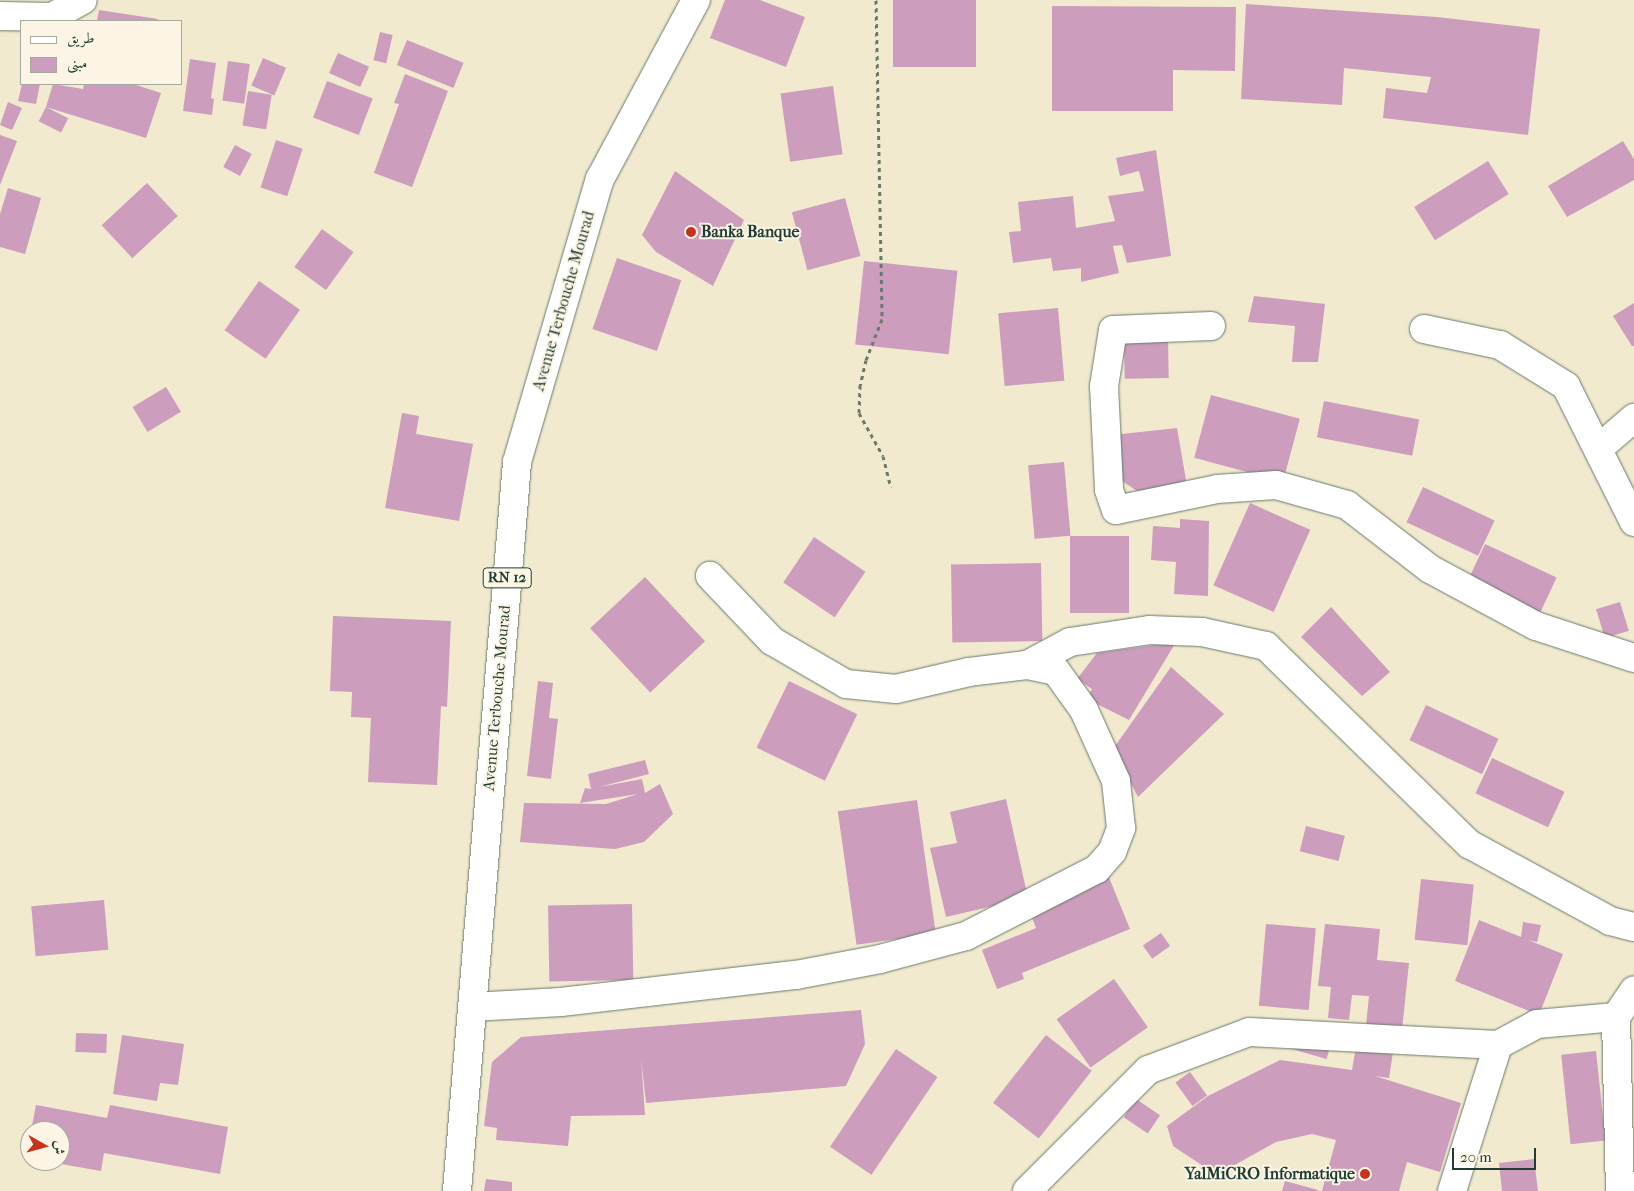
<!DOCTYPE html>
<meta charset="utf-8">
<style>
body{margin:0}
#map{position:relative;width:1634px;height:1191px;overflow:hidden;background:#f1eacf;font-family:"IM FELL French Canon",Amiri,serif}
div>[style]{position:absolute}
.building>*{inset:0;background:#cc9dbd;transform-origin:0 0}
.path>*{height:3px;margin-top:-1.5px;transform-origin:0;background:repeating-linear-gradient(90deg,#687a6a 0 4px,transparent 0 8px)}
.roads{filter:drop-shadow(0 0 1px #687a6a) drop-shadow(0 0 1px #687a6a)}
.minor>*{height:28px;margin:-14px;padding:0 14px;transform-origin:14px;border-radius:14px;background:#fff}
.major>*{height:28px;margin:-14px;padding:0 14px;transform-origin:14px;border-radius:14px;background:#fff}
.dots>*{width:14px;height:14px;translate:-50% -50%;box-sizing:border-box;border:2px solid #fcf5e5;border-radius:50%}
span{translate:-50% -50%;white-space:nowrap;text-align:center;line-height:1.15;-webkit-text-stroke:4px #fcf5e5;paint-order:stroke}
.shield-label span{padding:1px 4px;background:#fcf5e5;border:1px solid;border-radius:4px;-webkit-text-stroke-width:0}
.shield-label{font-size:15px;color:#1f3d34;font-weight:700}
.poi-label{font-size:16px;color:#1f3d34;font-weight:700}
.left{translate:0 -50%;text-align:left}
.right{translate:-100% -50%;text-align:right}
.street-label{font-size:16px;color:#1f3d34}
.legend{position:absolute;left:20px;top:20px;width:162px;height:65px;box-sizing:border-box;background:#fcf5e5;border:1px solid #a4ab9e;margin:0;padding:6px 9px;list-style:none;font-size:15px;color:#1f3d34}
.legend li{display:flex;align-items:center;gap:10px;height:25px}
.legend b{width:25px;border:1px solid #a4ab9e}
.north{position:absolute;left:20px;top:1121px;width:50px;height:50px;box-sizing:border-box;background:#fcf5e5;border:1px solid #a4ab9e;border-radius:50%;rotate:97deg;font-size:14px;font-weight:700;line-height:20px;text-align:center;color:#1f3d34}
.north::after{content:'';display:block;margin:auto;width:18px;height:22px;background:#c8321e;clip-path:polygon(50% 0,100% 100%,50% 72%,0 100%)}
.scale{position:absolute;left:1452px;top:1148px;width:84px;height:22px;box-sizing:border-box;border:2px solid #1f3d34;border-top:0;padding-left:6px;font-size:15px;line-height:18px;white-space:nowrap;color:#1f3d34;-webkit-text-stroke:4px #fcf5e5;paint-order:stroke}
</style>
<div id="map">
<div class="building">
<i style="clip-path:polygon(725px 0,760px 0,805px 17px,786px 67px,710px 38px)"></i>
<i style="left:893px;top:0;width:83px;height:67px"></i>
<i style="clip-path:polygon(1246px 4px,1437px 17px,1540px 29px,1528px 135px,1383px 118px,1386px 88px,1427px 93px,1431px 77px,1344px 68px,1342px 105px,1241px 99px)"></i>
<i style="clip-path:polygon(1052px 6px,1236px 7px,1235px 71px,1173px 70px,1173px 111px,1052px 111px)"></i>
<i style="clip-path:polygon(99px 10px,158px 19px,157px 21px,97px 21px)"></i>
<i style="left:380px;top:32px;width:13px;height:29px;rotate:13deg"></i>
<i style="left:407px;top:40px;width:61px;height:27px;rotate:22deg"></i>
<i style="left:338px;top:53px;width:34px;height:22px;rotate:24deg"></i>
<i style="left:263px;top:58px;width:25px;height:30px;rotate:23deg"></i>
<i style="clip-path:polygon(190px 59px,216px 63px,211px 98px,214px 99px,212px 115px,183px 111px)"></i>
<i style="left:228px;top:61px;width:22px;height:40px;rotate:8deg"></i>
<i style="clip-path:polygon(405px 74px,448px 91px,412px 187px,374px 173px,399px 104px,394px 103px)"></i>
<i style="left:327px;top:81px;width:49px;height:39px;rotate:21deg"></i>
<i style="clip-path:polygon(22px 84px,40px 84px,36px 104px,18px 101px)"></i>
<i style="clip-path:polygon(53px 84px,83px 89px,84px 84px,133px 84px,161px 93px,146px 138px,46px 107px)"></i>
<i style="left:833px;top:86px;width:69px;height:53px;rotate:82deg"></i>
<i style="left:248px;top:91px;width:24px;height:35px;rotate:9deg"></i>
<i style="clip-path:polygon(8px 102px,22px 108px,12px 130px,0 125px)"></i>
<i style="left:46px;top:107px;width:25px;height:16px;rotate:27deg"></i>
<i style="clip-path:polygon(0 135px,17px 141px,0 185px)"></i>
<i style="left:276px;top:140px;width:28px;height:50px;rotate:18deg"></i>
<i style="clip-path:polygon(1623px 141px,1634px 159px,1634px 180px,1567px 217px,1548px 186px)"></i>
<i style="left:235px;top:145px;width:19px;height:25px;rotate:28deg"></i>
<i style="clip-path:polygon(1156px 150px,1171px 256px,1127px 263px,1122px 245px,1113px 246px,1119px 273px,1081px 282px,1081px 268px,1053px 271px,1051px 258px,1013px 263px,1009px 232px,1021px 231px,1018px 202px,1073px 196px,1076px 228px,1115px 221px,1108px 196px,1144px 191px,1139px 171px,1120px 176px,1116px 158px)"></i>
<i style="left:1488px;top:161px;width:39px;height:87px;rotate:58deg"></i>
<i style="clip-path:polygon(675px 171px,744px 220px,713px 286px,656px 252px,642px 235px)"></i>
<i style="left:147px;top:183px;width:45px;height:62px;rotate:47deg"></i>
<i style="clip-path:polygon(8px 188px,41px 198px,25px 254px,0 247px,0 214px)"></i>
<i style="left:845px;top:198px;width:60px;height:55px;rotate:75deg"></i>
<i style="left:322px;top:229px;width:39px;height:47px;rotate:36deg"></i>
<i style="left:617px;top:258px;width:68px;height:75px;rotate:19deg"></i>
<i style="left:864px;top:261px;width:94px;height:84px;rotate:6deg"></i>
<i style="left:259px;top:281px;width:50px;height:60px;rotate:35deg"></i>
<i style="clip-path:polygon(1254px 296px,1325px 304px,1318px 362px,1292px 362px,1295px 326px,1248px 322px)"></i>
<i style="clip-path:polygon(1634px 303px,1634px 346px,1632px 346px,1613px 316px)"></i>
<i style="left:1058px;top:308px;width:73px;height:60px;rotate:85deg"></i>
<i style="left:1168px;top:338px;width:40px;height:44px;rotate:89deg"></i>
<i style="left:166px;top:387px;width:29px;height:39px;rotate:59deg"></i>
<i style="left:1211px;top:395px;width:92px;height:65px;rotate:15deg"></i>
<i style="left:1324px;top:401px;width:97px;height:37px;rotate:11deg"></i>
<i style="clip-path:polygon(402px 413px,419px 416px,416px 434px,473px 444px,459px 521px,385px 508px)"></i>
<i style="clip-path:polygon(1177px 428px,1187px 486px,1137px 491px,1116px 477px,1113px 435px)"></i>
<i style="left:1064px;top:462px;width:74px;height:36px;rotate:85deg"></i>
<i style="left:1423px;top:487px;width:79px;height:39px;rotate:25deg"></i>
<i style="left:1250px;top:503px;width:66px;height:90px;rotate:24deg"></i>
<i style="clip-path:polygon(1180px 519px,1209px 521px,1208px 596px,1174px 594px,1176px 562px,1151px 560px,1153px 526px,1180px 528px)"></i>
<i style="left:1070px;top:536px;width:59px;height:77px"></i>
<i style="left:814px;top:537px;width:62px;height:55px;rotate:34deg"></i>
<i style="left:1485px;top:544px;width:79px;height:39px;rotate:25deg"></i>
<i style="left:1041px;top:563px;width:78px;height:90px;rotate:89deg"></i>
<i style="left:645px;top:577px;width:88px;height:75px;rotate:47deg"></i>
<i style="left:1620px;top:602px;width:30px;height:25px;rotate:73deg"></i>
<i style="clip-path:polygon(1331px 607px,1390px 672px,1362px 696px,1301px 637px)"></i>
<i style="clip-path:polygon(333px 616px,451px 621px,447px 707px,441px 706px,437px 785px,368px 782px,371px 718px,351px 717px,352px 692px,330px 691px)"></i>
<i style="clip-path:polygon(1176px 642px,1129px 720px,1087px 699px,1092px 689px,1077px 679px,1097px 653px)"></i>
<i style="clip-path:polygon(1171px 667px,1224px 714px,1138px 797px,1113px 749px)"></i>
<i style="clip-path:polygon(538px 681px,553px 683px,549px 718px,558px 719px,551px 779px,527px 776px)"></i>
<i style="left:789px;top:681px;width:76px;height:74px;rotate:26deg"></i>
<i style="left:1426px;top:705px;width:80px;height:39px;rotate:25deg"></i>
<i style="left:1492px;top:758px;width:80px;height:39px;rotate:25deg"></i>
<i style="clip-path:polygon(645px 760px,649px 774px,599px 787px,642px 779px,645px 793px,660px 784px,673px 814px,644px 842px,615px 849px,520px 842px,524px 803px,606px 804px,638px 794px,580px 803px,585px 788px,591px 789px,588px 774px)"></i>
<i style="clip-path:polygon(1006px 799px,1028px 898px,946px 917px,930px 848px,957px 843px,950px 812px)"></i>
<i style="left:917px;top:800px;width:135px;height:80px;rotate:82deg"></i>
<i style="left:1306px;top:826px;width:40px;height:26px;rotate:14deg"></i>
<i style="clip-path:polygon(1108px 875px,1130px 929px,1022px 973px,1024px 979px,997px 989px,982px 950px,1036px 928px,1028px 907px)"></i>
<i style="left:1421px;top:879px;width:53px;height:61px;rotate:6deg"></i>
<i style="left:104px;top:900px;width:50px;height:73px;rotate:85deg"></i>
<i style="left:632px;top:904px;width:76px;height:84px;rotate:89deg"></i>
<i style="clip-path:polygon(1479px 920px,1521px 937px,1523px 922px,1541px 925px,1537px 942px,1528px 940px,1563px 954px,1539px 1015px,1455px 981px)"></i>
<i style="left:1266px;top:924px;width:50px;height:82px;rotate:5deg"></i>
<i style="clip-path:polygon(1325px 924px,1380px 929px,1377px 960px,1409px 963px,1402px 1030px,1366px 1026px,1369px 996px,1352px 995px,1349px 1020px,1328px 1018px,1331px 987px,1318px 986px)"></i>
<i style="left:1161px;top:933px;width:16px;height:22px;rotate:55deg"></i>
<i style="left:1114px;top:979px;width:59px;height:70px;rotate:55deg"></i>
<i style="clip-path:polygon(861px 1010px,865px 1044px,846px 1086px,646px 1103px,641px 1058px,645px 1115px,571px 1116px,568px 1146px,496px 1140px,497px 1128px,484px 1126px,492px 1062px,521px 1037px)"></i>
<i style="left:1295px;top:1024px;width:40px;height:25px;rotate:16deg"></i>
<i style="left:76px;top:1033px;width:31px;height:19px;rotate:2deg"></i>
<i style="clip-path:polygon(122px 1035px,184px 1044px,178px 1085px,160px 1083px,157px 1101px,113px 1094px)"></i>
<i style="left:1046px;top:1035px;width:58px;height:86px;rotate:38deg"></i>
<i style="clip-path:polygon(1356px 1047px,1393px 1052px,1389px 1078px,1375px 1076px,1461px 1103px,1440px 1172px,1407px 1162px,1399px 1191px,1322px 1191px,1336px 1140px,1312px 1134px,1276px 1142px,1231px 1167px,1221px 1178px,1173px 1146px,1167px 1126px,1208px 1096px,1280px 1060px,1352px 1070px)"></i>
<i style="left:896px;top:1049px;width:50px;height:118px;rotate:34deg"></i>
<i style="left:1596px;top:1051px;width:90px;height:35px;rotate:84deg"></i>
<i style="left:1190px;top:1072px;width:29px;height:18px;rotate:54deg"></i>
<i style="left:1136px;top:1099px;width:29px;height:22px;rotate:34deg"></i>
<i style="clip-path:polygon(36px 1105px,107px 1118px,110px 1105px,228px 1127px,220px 1174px,104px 1153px,101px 1171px,50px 1162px,60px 1161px,60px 1131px,31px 1131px)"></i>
<i style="clip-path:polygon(30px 1141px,30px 1158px,26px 1157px)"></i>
<i style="clip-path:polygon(1534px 1159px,1538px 1191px,1502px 1191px,1499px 1163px)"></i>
<i style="clip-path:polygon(486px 1179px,512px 1182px,512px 1191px,484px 1191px)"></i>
<i style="clip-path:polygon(1285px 1181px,1318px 1190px,1318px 1191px,1282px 1191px)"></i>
</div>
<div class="path">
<i style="left:876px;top:0;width:319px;rotate:88.9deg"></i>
<i style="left:882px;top:319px;width:44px;rotate:111.3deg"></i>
<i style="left:866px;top:360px;width:26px;rotate:103deg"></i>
<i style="left:860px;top:385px;width:28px;rotate:92deg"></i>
<i style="left:859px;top:413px;width:49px;rotate:60.8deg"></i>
<i style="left:883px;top:456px;width:32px;rotate:76deg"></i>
</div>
<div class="roads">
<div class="minor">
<i style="left:0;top:16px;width:52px;rotate:1.1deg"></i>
<i style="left:52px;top:17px;width:35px;rotate:-29deg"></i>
<i style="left:1211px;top:326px;width:98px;rotate:177.7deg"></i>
<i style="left:1113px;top:330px;width:57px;rotate:99.1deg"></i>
<i style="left:1104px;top:386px;width:104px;rotate:87.2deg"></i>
<i style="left:1109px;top:490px;width:21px;rotate:71deg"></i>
<i style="left:1116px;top:510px;width:103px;rotate:-11.7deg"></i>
<i style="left:1217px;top:489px;width:59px;rotate:-3.9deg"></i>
<i style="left:1276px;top:485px;width:74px;rotate:15.7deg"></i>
<i style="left:1347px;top:505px;width:105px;rotate:37.6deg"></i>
<i style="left:1430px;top:569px;width:120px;rotate:28.3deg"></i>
<i style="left:1536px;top:626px;width:103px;rotate:18.1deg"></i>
<i style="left:1424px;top:329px;width:78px;rotate:11.9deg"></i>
<i style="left:1500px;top:345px;width:78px;rotate:31.8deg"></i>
<i style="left:1566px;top:386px;width:152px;rotate:63.4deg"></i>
<i style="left:1598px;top:449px;width:48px;rotate:-40.7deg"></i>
<i style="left:1027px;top:665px;width:49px;rotate:-28.1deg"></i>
<i style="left:1070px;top:642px;width:80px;rotate:-8.6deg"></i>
<i style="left:1149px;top:630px;width:53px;rotate:2.2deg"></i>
<i style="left:1202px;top:632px;width:66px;rotate:12.3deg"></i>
<i style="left:1266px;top:646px;width:284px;rotate:44.3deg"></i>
<i style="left:1469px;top:844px;width:161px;rotate:28.6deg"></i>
<i style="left:1610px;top:921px;width:25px;rotate:14deg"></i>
<i style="left:472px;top:1007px;width:89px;rotate:-3.2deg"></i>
<i style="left:561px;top:1002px;width:237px;rotate:-6.6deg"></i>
<i style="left:796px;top:975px;width:86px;rotate:-10.8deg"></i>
<i style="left:880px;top:959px;width:89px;rotate:-15deg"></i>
<i style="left:966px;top:936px;width:147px;rotate:-27.1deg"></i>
<i style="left:1097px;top:869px;width:23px;rotate:-49deg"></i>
<i style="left:1112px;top:852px;width:26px;rotate:-69deg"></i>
<i style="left:1121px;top:828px;width:47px;rotate:-96.1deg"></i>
<i style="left:1116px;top:781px;width:78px;rotate:-114.3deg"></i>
<i style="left:1084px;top:710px;width:48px;rotate:-125.7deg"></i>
<i style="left:1056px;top:671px;width:30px;rotate:-168deg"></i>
<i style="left:1027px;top:665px;width:58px;rotate:173.1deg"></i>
<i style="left:969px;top:672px;width:75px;rotate:166.9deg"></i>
<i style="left:896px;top:689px;width:50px;rotate:-174.3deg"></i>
<i style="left:846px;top:684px;width:86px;rotate:-149.8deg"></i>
<i style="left:772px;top:641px;width:90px;rotate:-133.6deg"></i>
<i style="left:1616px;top:1017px;width:174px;rotate:88.7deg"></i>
<i style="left:1027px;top:1191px;width:171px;rotate:-45deg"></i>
<i style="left:1148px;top:1070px;width:108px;rotate:-20.6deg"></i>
<i style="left:1249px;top:1032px;width:249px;rotate:3deg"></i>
<i style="left:1498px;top:1045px;width:44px;rotate:-28.3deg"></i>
<i style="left:1537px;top:1024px;width:79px;rotate:-5.1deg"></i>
<i style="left:1616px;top:1017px;width:32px;rotate:-56deg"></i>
<i style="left:1452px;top:1191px;width:153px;rotate:-72.5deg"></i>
</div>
<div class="major">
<i style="left:457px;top:1191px;width:731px;rotate:-85.29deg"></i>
<i style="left:517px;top:462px;width:295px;rotate:-73.7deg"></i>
<i style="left:600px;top:179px;width:203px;rotate:-61.8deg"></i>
</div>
</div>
<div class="dots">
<i style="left:691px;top:232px;background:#c8321e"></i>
<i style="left:1365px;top:1174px;background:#c8321e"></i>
</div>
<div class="shield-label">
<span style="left:507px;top:578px">RN 12</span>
</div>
<div class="poi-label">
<span class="left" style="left:701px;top:232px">Banka Banque</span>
<span class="right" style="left:1355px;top:1174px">YalMiCRO Informatique</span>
</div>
<div class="street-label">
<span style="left:564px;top:301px;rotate:-74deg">Avenue Terbouche Mourad</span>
<span style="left:497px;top:698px;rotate:-85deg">Avenue Terbouche Mourad</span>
</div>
<ul class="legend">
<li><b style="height:6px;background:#fff"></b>طريق</li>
<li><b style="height:14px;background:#cc9dbd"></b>مبنى</li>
</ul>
<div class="north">ش</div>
<div class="scale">20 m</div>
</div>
